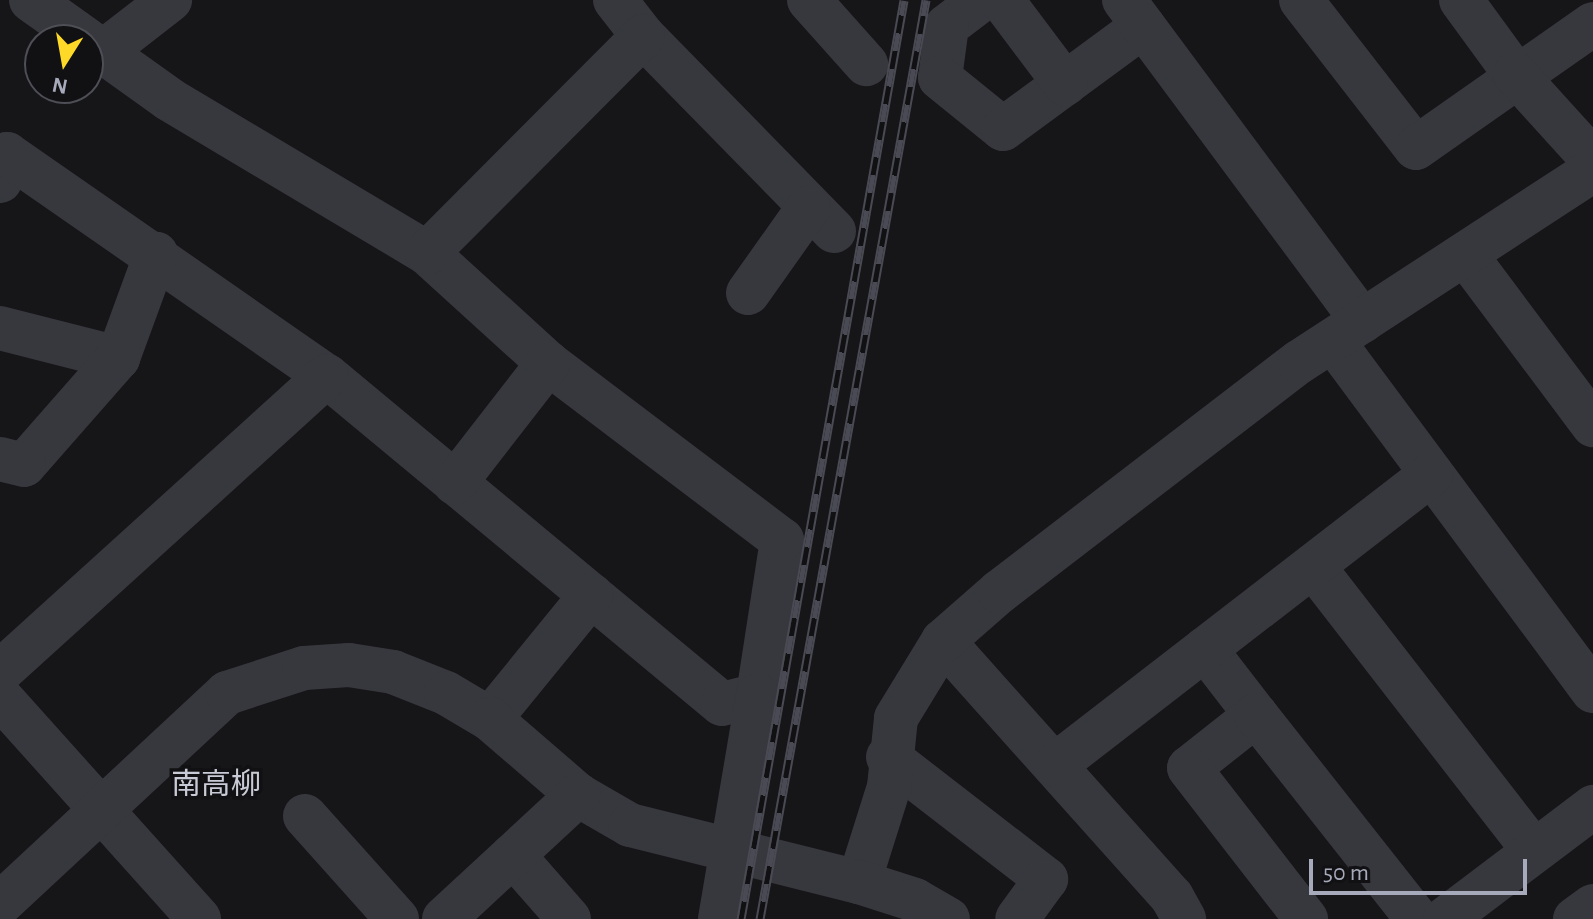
<!DOCTYPE html>
<meta charset="utf-8">
<style>
body{margin:0}
#map{position:relative;width:1593px;height:919px;overflow:hidden;background:#161618;font-family:"Alegreya Sans","Noto Sans JP",sans-serif}
div>[style]{position:absolute}
.minor>*{height:44px;margin:-22px;padding:0 22px;transform-origin:22px;border-radius:22px;background:#37373e}
.rail>*{height:9px;margin-top:-4.5px;transform-origin:0;background:repeating-linear-gradient(90deg,#111113 0 18px,#494a53 0 36px);box-sizing:border-box;border-block:2px solid #494a53}
span{translate:-50% -50%;white-space:nowrap;text-align:center;line-height:1.15;-webkit-text-stroke:7px #111113;paint-order:stroke}
.neighbourhood-label{font-size:30px;color:#c8cad5}
.north{position:absolute;left:24px;top:24px;width:80px;height:80px;box-sizing:border-box;background:#111113;border:2px solid #4d4e56;border-radius:50%;rotate:191deg;font-size:22px;font-weight:700;line-height:32px;text-align:center;color:#a7aaba}
.north::after{content:'';display:block;margin:auto;width:28px;height:36px;background:#ffd927;clip-path:polygon(50% 0,100% 100%,50% 72%,0 100%)}
.scale{position:absolute;left:1309px;top:859px;width:218px;height:36px;box-sizing:border-box;border:4px solid #a7aaba;border-top:0;padding-left:10px;font-size:24px;line-height:28px;white-space:nowrap;color:#a7aaba;-webkit-text-stroke:6px #111113;paint-order:stroke}
</style>
<div id="map">
<div class="minor">
<i style="left:31px;top:0;width:69px;rotate:35.5deg"></i>
<i style="left:615px;top:0;width:46px;rotate:52.1deg"></i>
<i style="left:643px;top:36px;width:273px;rotate:45.6deg"></i>
<i style="left:809px;top:0;width:86px;rotate:48.3deg"></i>
<i style="left:981px;top:0;width:43px;rotate:142.6deg"></i>
<i style="left:947px;top:26px;width:52px;rotate:97.7deg"></i>
<i style="left:940px;top:78px;width:81px;rotate:39deg"></i>
<i style="left:1003px;top:129px;width:174px;rotate:-36.3deg"></i>
<i style="left:1002px;top:0;width:105px;rotate:53.1deg"></i>
<i style="left:1124px;top:0;width:400px;rotate:53.4deg"></i>
<i style="left:1301px;top:0;width:187px;rotate:52.2deg"></i>
<i style="left:1416px;top:148px;width:216px;rotate:-35deg"></i>
<i style="left:1461px;top:0;width:92px;rotate:53.9deg"></i>
<i style="left:1515px;top:74px;width:116px;rotate:47.8deg"></i>
<i style="left:103px;top:52px;width:85px;rotate:-37.8deg"></i>
<i style="left:0;top:181px;width:28px;rotate:-75deg"></i>
<i style="left:7px;top:154px;width:389px;rotate:34.8deg"></i>
<i style="left:327px;top:376px;width:513px;rotate:39.71deg"></i>
<i style="left:722px;top:704px;width:37px;rotate:-14deg"></i>
<i style="left:758px;top:695px;width:157px;rotate:-81.2deg"></i>
<i style="left:782px;top:540px;width:293px;rotate:-142.9deg"></i>
<i style="left:548px;top:363px;width:164px;rotate:-137.7deg"></i>
<i style="left:427px;top:253px;width:300px;rotate:-149.2deg"></i>
<i style="left:169px;top:99px;width:100px;rotate:-144.4deg"></i>
<i style="left:427px;top:253px;width:306px;rotate:-45.1deg"></i>
<i style="left:1465px;top:254px;width:214px;rotate:53.2deg"></i>
<i style="left:748px;top:293px;width:105px;rotate:-54.7deg"></i>
<i style="left:0;top:328px;width:122px;rotate:14.3deg"></i>
<i style="left:118px;top:358px;width:142px;rotate:131.3deg"></i>
<i style="left:24px;top:465px;width:25px;rotate:-166deg"></i>
<i style="left:1333px;top:341px;width:436px;rotate:53.4deg"></i>
<i style="left:118px;top:358px;width:111px;rotate:-69.9deg"></i>
<i style="left:455px;top:483px;width:152px;rotate:-52.2deg"></i>
<i style="left:1313px;top:566px;width:357px;rotate:52.2deg"></i>
<i style="left:943px;top:641px;width:343px;rotate:48.2deg"></i>
<i style="left:1172px;top:897px;width:25px;rotate:61deg"></i>
<i style="left:1205px;top:649px;width:83px;rotate:52.3deg"></i>
<i style="left:1256px;top:715px;width:85px;rotate:141.7deg"></i>
<i style="left:1189px;top:768px;width:191px;rotate:52.2deg"></i>
<i style="left:0;top:672px;width:441px;rotate:-42.2deg"></i>
<i style="left:0;top:697px;width:298px;rotate:48.1deg"></i>
<i style="left:1256px;top:715px;width:260px;rotate:51.7deg"></i>
<i style="left:490px;top:719px;width:160px;rotate:-50.8deg"></i>
<i style="left:888px;top:757px;width:200px;rotate:37.7deg"></i>
<i style="left:1046px;top:879px;width:49px;rotate:125.9deg"></i>
<i style="left:1055px;top:765px;width:476px;rotate:-37.7deg"></i>
<i style="left:305px;top:816px;width:138px;rotate:48.2deg"></i>
<i style="left:513px;top:855px;width:85px;rotate:48.8deg"></i>
<i style="left:859px;top:882px;width:100px;rotate:-72.5deg"></i>
<i style="left:889px;top:787px;width:69px;rotate:-84.2deg"></i>
<i style="left:896px;top:718px;width:90px;rotate:-58.6deg"></i>
<i style="left:943px;top:641px;width:74px;rotate:-41.2deg"></i>
<i style="left:999px;top:592px;width:378px;rotate:-37.5deg"></i>
<i style="left:1299px;top:362px;width:351px;rotate:-33.1deg"></i>
<i style="left:0;top:904px;width:310px;rotate:-42.9deg"></i>
<i style="left:227px;top:693px;width:81px;rotate:-18deg"></i>
<i style="left:304px;top:668px;width:45px;rotate:-3.8deg"></i>
<i style="left:349px;top:665px;width:45px;rotate:9deg"></i>
<i style="left:393px;top:672px;width:57px;rotate:21.6deg"></i>
<i style="left:446px;top:693px;width:51px;rotate:30.6deg"></i>
<i style="left:490px;top:719px;width:116px;rotate:40.8deg"></i>
<i style="left:578px;top:795px;width:60px;rotate:30deg"></i>
<i style="left:630px;top:825px;width:236px;rotate:14deg"></i>
<i style="left:859px;top:882px;width:59px;rotate:17.8deg"></i>
<i style="left:915px;top:900px;width:38px;rotate:30deg"></i>
<i style="left:444px;top:919px;width:183px;rotate:-42.8deg"></i>
<i style="left:720px;top:919px;width:227px;rotate:-80.4deg"></i>
<i style="left:1445px;top:919px;width:186px;rotate:-37.1deg"></i>
<i style="left:1575px;top:919px;width:22px;rotate:-36deg"></i>
</div>
<div class="rail">
<i style="left:741px;top:919px;width:933px;rotate:-79.94deg"></i>
<i style="left:760px;top:919px;width:934px;rotate:-79.76deg"></i>
</div>
<div class="neighbourhood-label">
<span style="left:216px;top:785px">南高柳</span>
</div>
<div class="north">N</div>
<div class="scale">50 m</div>
</div>
